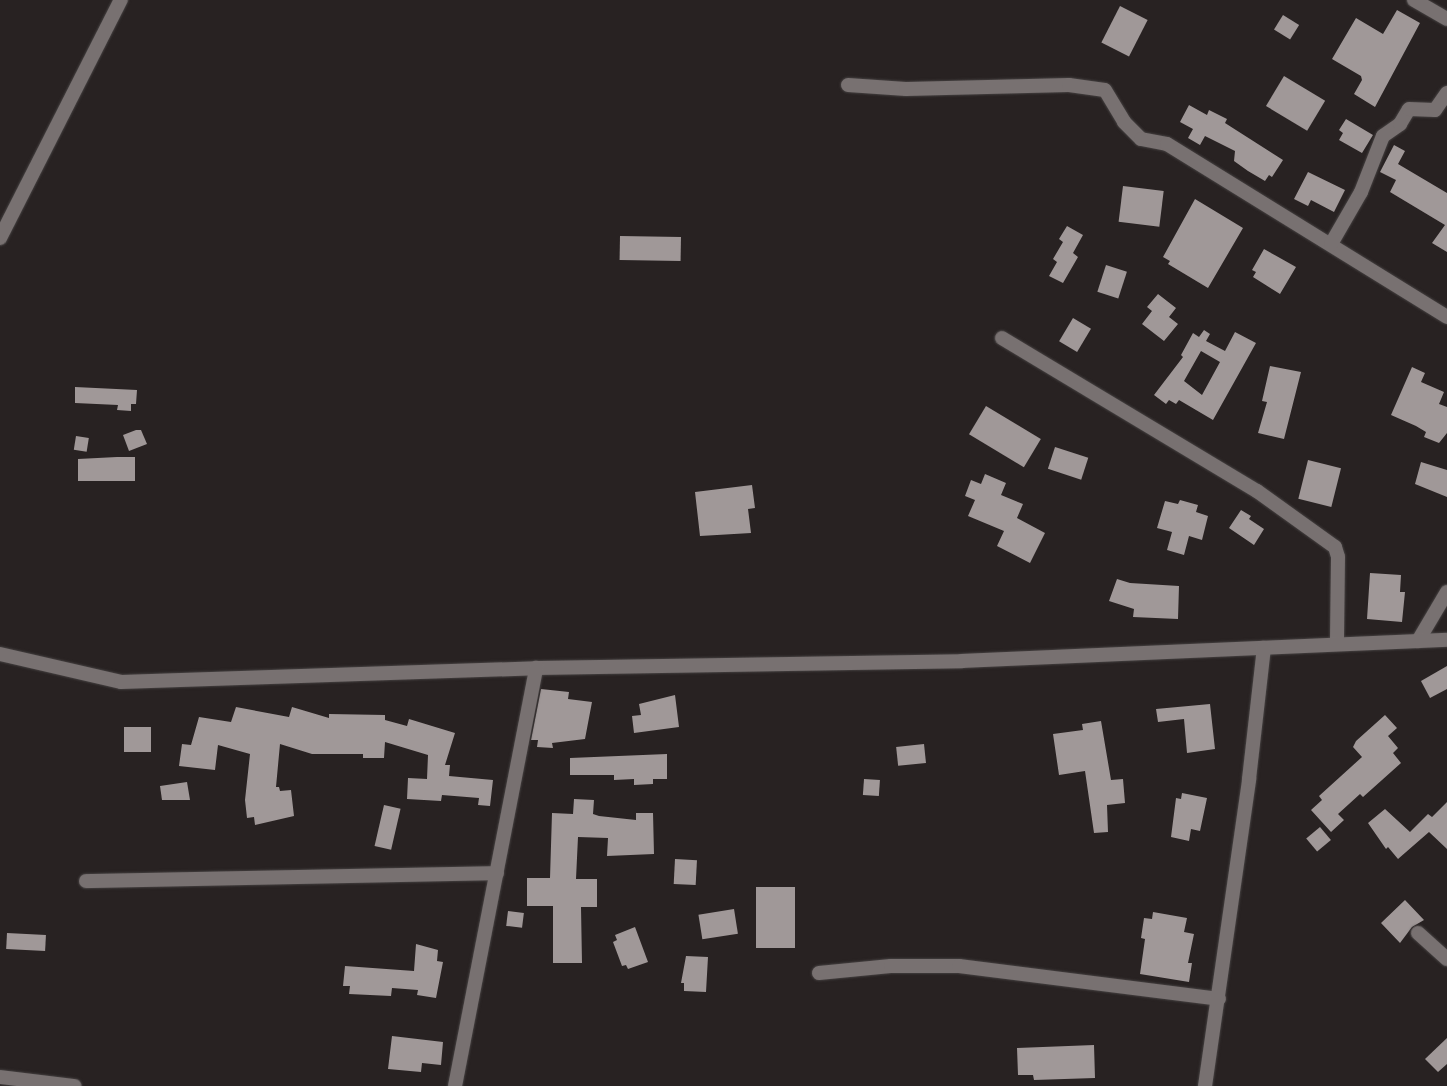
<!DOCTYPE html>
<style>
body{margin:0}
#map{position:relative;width:1447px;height:1086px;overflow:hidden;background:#282222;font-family:Montserrat,sans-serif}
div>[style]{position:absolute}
.building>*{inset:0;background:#a09898;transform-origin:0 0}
.roads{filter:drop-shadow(0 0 1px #454141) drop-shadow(0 0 1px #454141)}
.street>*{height:14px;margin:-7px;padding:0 7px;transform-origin:7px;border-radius:7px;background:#787171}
span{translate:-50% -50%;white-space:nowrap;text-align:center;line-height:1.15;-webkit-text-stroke:5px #0e0c0c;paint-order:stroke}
</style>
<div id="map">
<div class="building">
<i style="left:1120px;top:6px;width:31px;height:41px;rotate:27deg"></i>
<i style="clip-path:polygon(1397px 10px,1420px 23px,1375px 107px,1354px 94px,1362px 80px,1361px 76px,1332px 59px,1356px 18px,1383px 34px)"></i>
<i style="left:1283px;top:15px;width:19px;height:17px;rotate:32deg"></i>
<i style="left:1284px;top:76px;width:48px;height:35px;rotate:31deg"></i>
<i style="clip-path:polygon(1189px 105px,1207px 115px,1209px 110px,1227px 119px,1225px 123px,1283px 160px,1272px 177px,1269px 175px,1265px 181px,1248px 171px,1234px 161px,1235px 151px,1205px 136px,1200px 145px,1188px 138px,1193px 129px,1180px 122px)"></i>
<i style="clip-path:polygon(1346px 119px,1373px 135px,1362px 153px,1339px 140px,1343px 133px,1339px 130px)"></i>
<i style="clip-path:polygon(1394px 145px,1405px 151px,1398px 164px,1447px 193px,1447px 252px,1432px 243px,1445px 225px,1390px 192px,1396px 180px,1380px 172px)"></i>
<i style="clip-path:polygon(1308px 172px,1345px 190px,1334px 212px,1311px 200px,1308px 206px,1294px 199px)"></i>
<i style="left:1123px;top:186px;width:41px;height:36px;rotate:7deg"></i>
<i style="clip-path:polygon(1195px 199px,1243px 228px,1208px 288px,1168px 264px,1170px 261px,1163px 257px)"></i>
<i style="clip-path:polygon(1067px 226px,1083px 235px,1073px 253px,1078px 257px,1063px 283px,1049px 276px,1057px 262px,1053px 259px,1063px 242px,1059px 239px)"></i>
<i style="left:620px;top:236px;width:61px;height:24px;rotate:1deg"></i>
<i style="clip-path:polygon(1264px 249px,1296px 267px,1280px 294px,1253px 277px,1256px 272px,1252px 270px)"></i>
<i style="left:1106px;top:265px;width:22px;height:28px;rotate:18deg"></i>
<i style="clip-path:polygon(1158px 294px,1176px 308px,1169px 317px,1178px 324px,1164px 341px,1142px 324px,1152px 311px,1147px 307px)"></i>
<i style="left:1073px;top:318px;width:21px;height:27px;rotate:31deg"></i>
<i style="clip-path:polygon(evenodd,1204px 330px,1210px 334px,1206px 341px,1225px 351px,1235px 332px,1256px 343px,1213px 420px,1179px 400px,1176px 404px,1169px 400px,1166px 404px,1154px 395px,1183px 357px,1181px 355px,1193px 333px,1199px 337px,1204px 330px,1201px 351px,1220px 362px,1202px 395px,1184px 381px,1201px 351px)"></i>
<i style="clip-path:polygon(1270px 366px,1301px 372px,1284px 439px,1258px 433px,1267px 402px,1262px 401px)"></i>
<i style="clip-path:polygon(1412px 367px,1425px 373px,1421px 382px,1444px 392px,1439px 404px,1447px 407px,1447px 433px,1439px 443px,1424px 437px,1426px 432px,1416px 426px,1391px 415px)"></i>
<i style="clip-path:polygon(75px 387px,137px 390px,136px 404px,131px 404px,131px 411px,117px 410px,118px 405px,75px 403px)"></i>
<i style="left:986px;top:406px;width:64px;height:33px;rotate:31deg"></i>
<i style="clip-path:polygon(136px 430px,141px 430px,147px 444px,129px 451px,123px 435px)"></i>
<i style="left:76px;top:436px;width:13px;height:14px;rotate:9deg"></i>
<i style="left:1055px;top:447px;width:35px;height:23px;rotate:18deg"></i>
<i style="clip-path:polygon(117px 457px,135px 457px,135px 481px,78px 481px,78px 459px)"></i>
<i style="left:1308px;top:460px;width:34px;height:40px;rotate:14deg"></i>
<i style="clip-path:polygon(1421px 462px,1447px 470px,1447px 497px,1415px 484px)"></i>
<i style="clip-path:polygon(985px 474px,1006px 483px,1001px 495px,1023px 504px,1017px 518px,1045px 533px,1030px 563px,997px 546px,1004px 531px,968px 516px,975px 500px,965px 496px,971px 480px,981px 484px)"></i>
<i style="clip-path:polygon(752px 485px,755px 508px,748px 509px,751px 533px,700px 536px,695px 492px)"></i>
<i style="clip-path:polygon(1180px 500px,1198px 505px,1196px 512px,1208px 516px,1202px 540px,1189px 536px,1184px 555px,1167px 550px,1172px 532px,1157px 528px,1165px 501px,1178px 504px)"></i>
<i style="clip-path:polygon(1241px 510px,1251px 516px,1249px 519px,1264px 529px,1254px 545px,1229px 528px)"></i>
<i style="clip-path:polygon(1370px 573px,1401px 575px,1400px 592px,1405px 592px,1402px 622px,1367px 619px)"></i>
<i style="clip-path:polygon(1117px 579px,1130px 583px,1179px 586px,1178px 619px,1133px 617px,1134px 609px,1109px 601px)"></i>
<i style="clip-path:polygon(1447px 666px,1447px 689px,1430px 698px,1421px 681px)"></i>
<i style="clip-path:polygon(541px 689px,569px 692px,568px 699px,592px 702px,585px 739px,552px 743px,553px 748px,537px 747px,538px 740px,531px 740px)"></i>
<i style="clip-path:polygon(675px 695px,679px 727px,634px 733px,632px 716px,641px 715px,639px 704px)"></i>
<i style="clip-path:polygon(1210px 704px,1215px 749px,1187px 753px,1184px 719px,1158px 722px,1156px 709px)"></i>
<i style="clip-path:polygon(236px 707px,289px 717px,292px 707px,329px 718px,329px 714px,385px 715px,385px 720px,407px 726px,409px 719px,455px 733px,445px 765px,450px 765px,449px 776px,493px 780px,490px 806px,478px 805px,479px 798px,442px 795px,441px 801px,407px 799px,408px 778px,427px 779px,428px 755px,385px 742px,384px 758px,363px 758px,363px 754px,312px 754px,280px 744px,276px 787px,279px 787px,280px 791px,291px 790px,294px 816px,255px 825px,254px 817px,247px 818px,245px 800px,250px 754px,218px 745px,215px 770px,179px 766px,182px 744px,191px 745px,199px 717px,231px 722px)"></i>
<i style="clip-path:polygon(1385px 715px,1397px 728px,1388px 736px,1398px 748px,1393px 753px,1401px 763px,1363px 797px,1360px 794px,1338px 814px,1344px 820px,1331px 832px,1311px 810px,1322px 800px,1319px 796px,1362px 757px,1353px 747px,1356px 741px)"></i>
<i style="clip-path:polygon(1101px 721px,1111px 780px,1123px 779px,1125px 803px,1107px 805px,1108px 832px,1094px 833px,1085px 771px,1059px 775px,1053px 734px,1083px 730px,1082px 724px)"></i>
<i style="left:151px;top:727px;width:25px;height:27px;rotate:90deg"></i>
<i style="left:924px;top:744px;width:19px;height:28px;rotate:84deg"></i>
<i style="clip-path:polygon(667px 754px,667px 779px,653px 779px,653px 784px,634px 785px,634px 779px,614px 780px,614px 775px,570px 775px,570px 758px)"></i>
<i style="left:864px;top:779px;width:16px;height:16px;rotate:4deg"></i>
<i style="clip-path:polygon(187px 782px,190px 800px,162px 800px,160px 786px)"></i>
<i style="clip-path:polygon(1182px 793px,1207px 798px,1200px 831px,1191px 829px,1189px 841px,1171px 837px,1176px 798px,1181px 799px)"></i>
<i style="clip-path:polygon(574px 799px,594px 800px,593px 814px,599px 816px,636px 820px,636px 813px,653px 813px,654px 854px,607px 856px,608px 838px,578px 837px,576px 879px,597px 879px,597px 907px,581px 907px,582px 963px,553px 963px,553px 906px,527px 906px,527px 878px,550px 878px,552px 813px,573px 814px)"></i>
<i style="clip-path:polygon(1447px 802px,1447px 849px,1429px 832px,1398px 859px,1388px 847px,1386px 849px,1368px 823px,1385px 809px,1410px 832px,1428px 814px,1432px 817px)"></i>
<i style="left:384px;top:805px;width:17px;height:42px;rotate:13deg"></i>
<i style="left:1320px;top:827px;width:17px;height:18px;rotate:50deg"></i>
<i style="left:675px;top:859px;width:22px;height:25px;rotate:3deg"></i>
<i style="left:756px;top:887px;width:39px;height:61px"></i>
<i style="clip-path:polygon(1405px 900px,1424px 920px,1412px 927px,1400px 943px,1381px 923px)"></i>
<i style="left:734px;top:909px;width:25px;height:36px;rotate:81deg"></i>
<i style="left:508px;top:911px;width:16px;height:15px;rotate:7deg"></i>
<i style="clip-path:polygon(1153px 912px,1187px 918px,1184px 932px,1194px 934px,1188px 963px,1192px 963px,1189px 982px,1140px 974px,1145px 939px,1141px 938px,1144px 918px,1152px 919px)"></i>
<i style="clip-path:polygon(635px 927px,648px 962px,628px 969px,626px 965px,622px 966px,613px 942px,617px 940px,615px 935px)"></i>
<i style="left:7px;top:933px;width:39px;height:16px;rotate:3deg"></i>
<i style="clip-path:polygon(416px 944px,438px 950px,437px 961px,443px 962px,436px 998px,417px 995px,418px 990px,392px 988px,391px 996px,349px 994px,350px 986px,343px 986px,345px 966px,414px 971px)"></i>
<i style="clip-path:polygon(686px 956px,708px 957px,706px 992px,684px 991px,684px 983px,681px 983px)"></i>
<i style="clip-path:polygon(392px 1036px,443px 1042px,441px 1065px,422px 1063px,421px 1072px,388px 1069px)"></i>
<i style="clip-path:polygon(1447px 1038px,1447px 1064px,1438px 1072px,1425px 1059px)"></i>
<i style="clip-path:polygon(1094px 1045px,1095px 1078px,1034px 1080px,1033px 1075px,1018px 1075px,1017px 1048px)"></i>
</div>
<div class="roads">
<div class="street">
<i style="left:1414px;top:0;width:38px;rotate:30deg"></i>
<i style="left:848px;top:85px;width:58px;rotate:3.9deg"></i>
<i style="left:906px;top:89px;width:163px;rotate:-1.4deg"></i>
<i style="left:1069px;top:85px;width:36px;rotate:8deg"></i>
<i style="left:1105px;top:90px;width:37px;rotate:59deg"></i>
<i style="left:1124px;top:122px;width:24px;rotate:45deg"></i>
<i style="left:1141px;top:139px;width:26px;rotate:11deg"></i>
<i style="left:1167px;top:144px;width:329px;rotate:31.7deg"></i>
<i style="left:0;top:238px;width:267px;rotate:-63.1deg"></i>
<i style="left:1331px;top:244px;width:60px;rotate:-60deg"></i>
<i style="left:1361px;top:192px;width:60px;rotate:-68.6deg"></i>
<i style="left:1383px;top:136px;width:21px;rotate:-35deg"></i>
<i style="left:1400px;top:124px;width:17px;rotate:-59deg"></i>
<i style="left:1409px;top:109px;width:26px;rotate:2deg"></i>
<i style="left:1435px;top:110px;width:21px;rotate:-55deg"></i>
<i style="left:1002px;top:338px;width:297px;rotate:31deg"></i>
<i style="left:1257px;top:491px;width:96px;rotate:35.7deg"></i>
<i style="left:1335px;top:547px;width:10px;rotate:73deg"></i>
<i style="left:1338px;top:557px;width:87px;rotate:90.7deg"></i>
<i style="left:1418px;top:641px;width:57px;rotate:-59.4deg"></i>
<i style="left:0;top:654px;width:124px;rotate:13deg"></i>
<i style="left:121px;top:682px;width:415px;rotate:-1.9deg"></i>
<i style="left:536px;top:668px;width:426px;rotate:-0.9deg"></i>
<i style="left:962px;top:661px;width:485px;rotate:-2.5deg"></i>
<i style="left:86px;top:881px;width:411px;rotate:-1.1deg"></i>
<i style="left:1418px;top:933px;width:39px;rotate:42deg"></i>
<i style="left:819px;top:973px;width:72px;rotate:-5.6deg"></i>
<i style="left:891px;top:966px;width:68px"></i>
<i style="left:959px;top:966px;width:262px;rotate:7.2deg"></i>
<i style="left:0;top:1077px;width:75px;rotate:6.9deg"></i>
<i style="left:455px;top:1086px;width:426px;rotate:-79deg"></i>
<i style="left:1205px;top:1086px;width:310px;rotate:-81.8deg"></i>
<i style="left:1249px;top:779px;width:132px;rotate:-83.5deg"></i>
</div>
</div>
</div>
